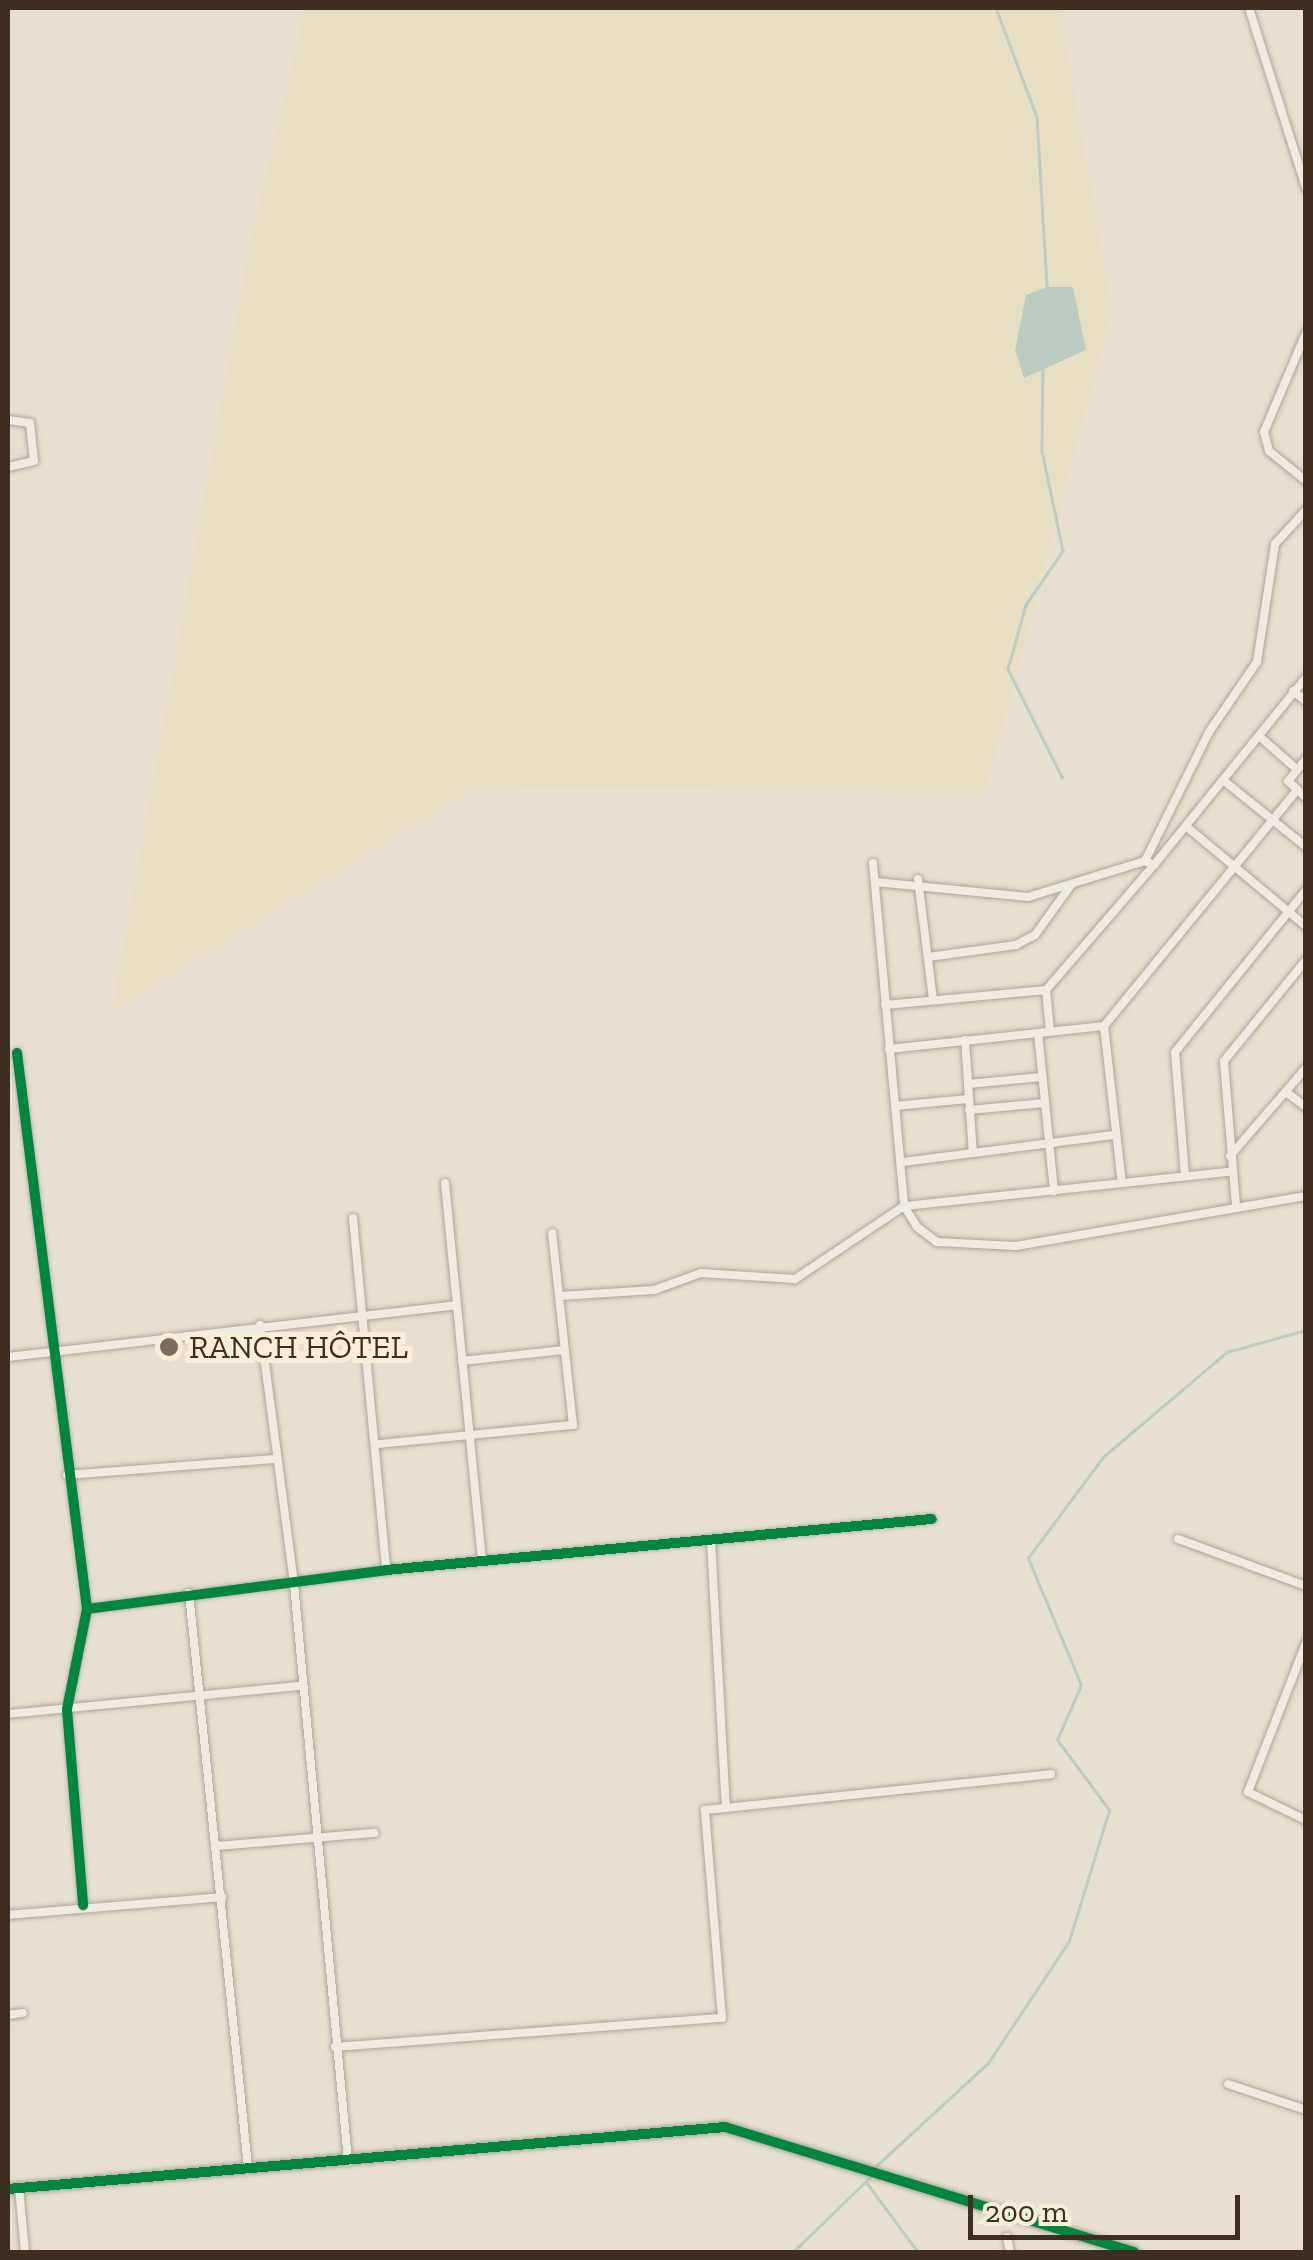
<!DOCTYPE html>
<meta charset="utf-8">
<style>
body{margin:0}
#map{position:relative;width:1313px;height:2260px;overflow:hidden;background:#e7e0d1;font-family:"Zilla Slab",serif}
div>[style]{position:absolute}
.farmland>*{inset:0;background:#e6dfc2}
.water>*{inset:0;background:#bcccc2}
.stream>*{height:2.5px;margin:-1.25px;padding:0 1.25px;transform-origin:1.25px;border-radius:1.25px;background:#bcccc2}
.roads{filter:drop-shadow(0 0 2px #ada599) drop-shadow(0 0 2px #ada599)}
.street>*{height:8px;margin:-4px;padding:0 4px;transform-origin:4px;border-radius:4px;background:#efebe3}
.secondary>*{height:10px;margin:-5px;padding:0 5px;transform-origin:5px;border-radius:5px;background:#efebe3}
.cycleway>*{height:10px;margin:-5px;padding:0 5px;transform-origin:5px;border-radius:5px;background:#00873e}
.dots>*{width:28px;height:28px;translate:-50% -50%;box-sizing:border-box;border:5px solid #f7eed8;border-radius:50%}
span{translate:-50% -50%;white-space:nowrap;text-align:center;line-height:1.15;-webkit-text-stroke:10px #f7eed8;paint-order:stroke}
.poi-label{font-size:32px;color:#3d2e20}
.left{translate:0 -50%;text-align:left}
.frame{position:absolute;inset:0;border:10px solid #3d2e20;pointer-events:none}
.scale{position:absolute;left:968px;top:2195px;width:272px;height:45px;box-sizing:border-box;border:5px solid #3d2e20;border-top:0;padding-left:12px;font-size:30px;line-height:35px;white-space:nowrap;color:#3d2e20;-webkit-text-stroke:8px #f7eed8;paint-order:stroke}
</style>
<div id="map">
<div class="farmland">
<i style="clip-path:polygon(evenodd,305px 8px,1060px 8px,1112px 310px,985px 793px,477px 786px,112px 1011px,248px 254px,305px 8px,1027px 294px,1079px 321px,1083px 337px,1072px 362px,1043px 364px,1029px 376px,1015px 350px,1027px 294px)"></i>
</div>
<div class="water">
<i style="clip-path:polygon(1047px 287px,1073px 287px,1086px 350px,1024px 378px,1015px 350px,1026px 295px)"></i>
</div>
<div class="stream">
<i style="left:996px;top:8px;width:116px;rotate:69.4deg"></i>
<i style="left:1037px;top:117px;width:169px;rotate:86.6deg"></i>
<i style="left:1043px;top:364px;width:87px;rotate:90.7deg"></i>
<i style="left:1042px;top:451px;width:102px;rotate:78.1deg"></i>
<i style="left:1063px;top:551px;width:65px;rotate:124.4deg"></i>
<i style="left:1026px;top:605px;width:66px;rotate:105.7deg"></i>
<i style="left:1008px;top:669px;width:121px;rotate:63.4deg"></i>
<i style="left:873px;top:2169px;width:156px;rotate:-42.7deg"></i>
<i style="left:988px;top:2063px;width:146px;rotate:-56.4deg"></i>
<i style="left:1069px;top:1941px;width:137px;rotate:-73deg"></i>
<i style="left:1109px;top:1810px;width:87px;rotate:-126.6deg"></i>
<i style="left:1057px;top:1740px;width:60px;rotate:-66.4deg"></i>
<i style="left:1081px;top:1685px;width:138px;rotate:-112.7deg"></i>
<i style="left:1028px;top:1558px;width:126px;rotate:-53.4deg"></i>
<i style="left:1103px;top:1457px;width:162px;rotate:-40.3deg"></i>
<i style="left:1227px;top:1352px;width:82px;rotate:-15.6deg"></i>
<i style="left:867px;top:2183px;width:86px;rotate:53.5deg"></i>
<i style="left:793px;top:2252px;width:107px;rotate:-44.2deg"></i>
</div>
<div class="roads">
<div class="street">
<i style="left:1249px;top:8px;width:189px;rotate:72.4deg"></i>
<i style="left:1306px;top:333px;width:108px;rotate:113deg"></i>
<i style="left:1264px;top:432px;width:20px;rotate:75deg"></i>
<i style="left:1269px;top:451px;width:48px;rotate:39deg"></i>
<i style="left:8px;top:420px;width:22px;rotate:8deg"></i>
<i style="left:30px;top:423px;width:38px;rotate:84deg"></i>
<i style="left:34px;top:461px;width:27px;rotate:167deg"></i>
<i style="left:1293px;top:691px;width:16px;rotate:38deg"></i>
<i style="left:1259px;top:736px;width:45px;rotate:41.4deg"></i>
<i style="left:1306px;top:759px;width:28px;rotate:129deg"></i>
<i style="left:1288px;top:781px;width:25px;rotate:43deg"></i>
<i style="left:1223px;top:780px;width:107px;rotate:38.9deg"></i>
<i style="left:1187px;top:827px;width:155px;rotate:39.8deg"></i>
<i style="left:873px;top:863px;width:344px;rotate:84.8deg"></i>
<i style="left:904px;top:1206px;width:25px;rotate:58deg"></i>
<i style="left:917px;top:1227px;width:25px;rotate:37deg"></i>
<i style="left:937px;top:1242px;width:79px;rotate:2.9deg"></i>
<i style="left:1016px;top:1246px;width:294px;rotate:-9.8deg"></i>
<i style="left:1154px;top:865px;width:242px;rotate:-51deg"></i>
<i style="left:918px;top:879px;width:122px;rotate:82.9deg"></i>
<i style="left:875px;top:882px;width:154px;rotate:5.6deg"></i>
<i style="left:1028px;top:897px;width:122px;rotate:-17.1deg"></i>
<i style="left:1145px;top:861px;width:144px;rotate:-63.6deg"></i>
<i style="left:1209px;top:732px;width:85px;rotate:-55.6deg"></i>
<i style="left:1257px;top:662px;width:119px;rotate:-81.3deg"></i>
<i style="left:1275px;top:544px;width:46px;rotate:-47.6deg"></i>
<i style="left:928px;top:957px;width:89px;rotate:-7.8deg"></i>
<i style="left:1016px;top:945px;width:21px;rotate:-28deg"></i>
<i style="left:1035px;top:935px;width:62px;rotate:-54.2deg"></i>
<i style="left:1046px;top:990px;width:41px;rotate:84.4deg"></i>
<i style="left:885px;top:1005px;width:162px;rotate:-5.3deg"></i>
<i style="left:1046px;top:990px;width:165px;rotate:-49.2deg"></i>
<i style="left:1154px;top:865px;width:10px;rotate:-156deg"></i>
<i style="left:1104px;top:1026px;width:158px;rotate:83.5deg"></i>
<i style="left:1038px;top:1033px;width:159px;rotate:84.2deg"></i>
<i style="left:965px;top:1040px;width:113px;rotate:86deg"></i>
<i style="left:889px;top:1049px;width:216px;rotate:-6.1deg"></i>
<i style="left:1104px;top:1026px;width:300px;rotate:-50.7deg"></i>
<i style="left:17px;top:1053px;width:560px;rotate:82.82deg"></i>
<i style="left:87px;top:1609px;width:102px;rotate:101.3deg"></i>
<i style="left:67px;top:1709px;width:197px;rotate:85.3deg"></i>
<i style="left:968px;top:1084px;width:74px;rotate:-5.4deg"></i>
<i style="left:1286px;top:1092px;width:25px;rotate:37deg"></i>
<i style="left:895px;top:1106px;width:73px;rotate:-5.5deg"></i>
<i style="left:969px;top:1110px;width:76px;rotate:-5.3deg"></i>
<i style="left:1230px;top:1156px;width:116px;rotate:-49.2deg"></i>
<i style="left:903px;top:1162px;width:214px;rotate:-7.3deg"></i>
<i style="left:1185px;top:1176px;width:124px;rotate:-94.6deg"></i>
<i style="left:1175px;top:1052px;width:208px;rotate:-51deg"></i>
<i style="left:445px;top:1183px;width:379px;rotate:84.4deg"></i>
<i style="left:1236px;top:1205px;width:144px;rotate:-94.8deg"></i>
<i style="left:1224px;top:1061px;width:130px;rotate:-50.9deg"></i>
<i style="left:353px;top:1218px;width:354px;rotate:84.6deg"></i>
<i style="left:560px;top:1296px;width:94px;rotate:-3.7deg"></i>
<i style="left:654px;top:1290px;width:50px;rotate:-19.9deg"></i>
<i style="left:701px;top:1273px;width:94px;rotate:3.7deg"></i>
<i style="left:795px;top:1279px;width:131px;rotate:-33.8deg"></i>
<i style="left:904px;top:1206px;width:328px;rotate:-6deg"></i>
<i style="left:260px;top:1325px;width:261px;rotate:82.5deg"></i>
<i style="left:294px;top:1584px;width:580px;rotate:84.65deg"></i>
<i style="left:8px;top:1357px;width:451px;rotate:-6.6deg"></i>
<i style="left:462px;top:1361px;width:102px;rotate:-6.2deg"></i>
<i style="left:379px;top:1444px;width:195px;rotate:-5.6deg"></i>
<i style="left:573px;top:1425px;width:193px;rotate:-96.2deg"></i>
<i style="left:67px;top:1475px;width:207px;rotate:-4.4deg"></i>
<i style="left:1178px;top:1539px;width:136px;rotate:20.2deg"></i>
<i style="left:711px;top:1541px;width:267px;rotate:86.8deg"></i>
<i style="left:189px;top:1593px;width:577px;rotate:84.13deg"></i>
<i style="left:87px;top:1609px;width:302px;rotate:-7.4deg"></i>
<i style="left:386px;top:1570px;width:548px;rotate:-5.34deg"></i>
<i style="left:1306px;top:1643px;width:160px;rotate:111.3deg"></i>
<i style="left:1248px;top:1792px;width:64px;rotate:25.8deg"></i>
<i style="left:8px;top:1714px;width:293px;rotate:-5.5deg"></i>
<i style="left:218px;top:1846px;width:157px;rotate:-4.8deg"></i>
<i style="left:8px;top:1915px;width:215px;rotate:-4.8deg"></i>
<i style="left:8px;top:2015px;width:15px;rotate:-8deg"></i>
<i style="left:335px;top:2047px;width:388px;rotate:-4.3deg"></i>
<i style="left:722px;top:2018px;width:209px;rotate:-94.7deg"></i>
<i style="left:705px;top:1810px;width:348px;rotate:-5.9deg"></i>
<i style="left:1228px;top:2084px;width:82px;rotate:18.4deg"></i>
<i style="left:19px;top:2188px;width:64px;rotate:84.6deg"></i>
<i style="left:1007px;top:2237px;width:15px;rotate:79deg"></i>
</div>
<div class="secondary">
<i style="left:8px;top:2189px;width:720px;rotate:-4.94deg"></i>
<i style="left:725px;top:2127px;width:428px;rotate:17deg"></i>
</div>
</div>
<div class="cycleway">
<i style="left:17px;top:1053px;width:560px;rotate:82.82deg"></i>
<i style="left:87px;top:1609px;width:102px;rotate:101.3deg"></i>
<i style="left:67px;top:1709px;width:197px;rotate:85.3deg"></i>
<i style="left:87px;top:1609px;width:302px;rotate:-7.4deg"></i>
<i style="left:386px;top:1570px;width:548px;rotate:-5.34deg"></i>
<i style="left:8px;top:2189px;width:720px;rotate:-4.94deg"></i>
<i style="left:725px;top:2127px;width:428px;rotate:17deg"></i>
</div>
<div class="dots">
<i style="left:169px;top:1347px;background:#786c5e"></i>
</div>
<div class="poi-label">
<span class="left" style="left:189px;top:1347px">RANCH HÔTEL</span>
</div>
<div class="frame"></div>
<div class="scale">200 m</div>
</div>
